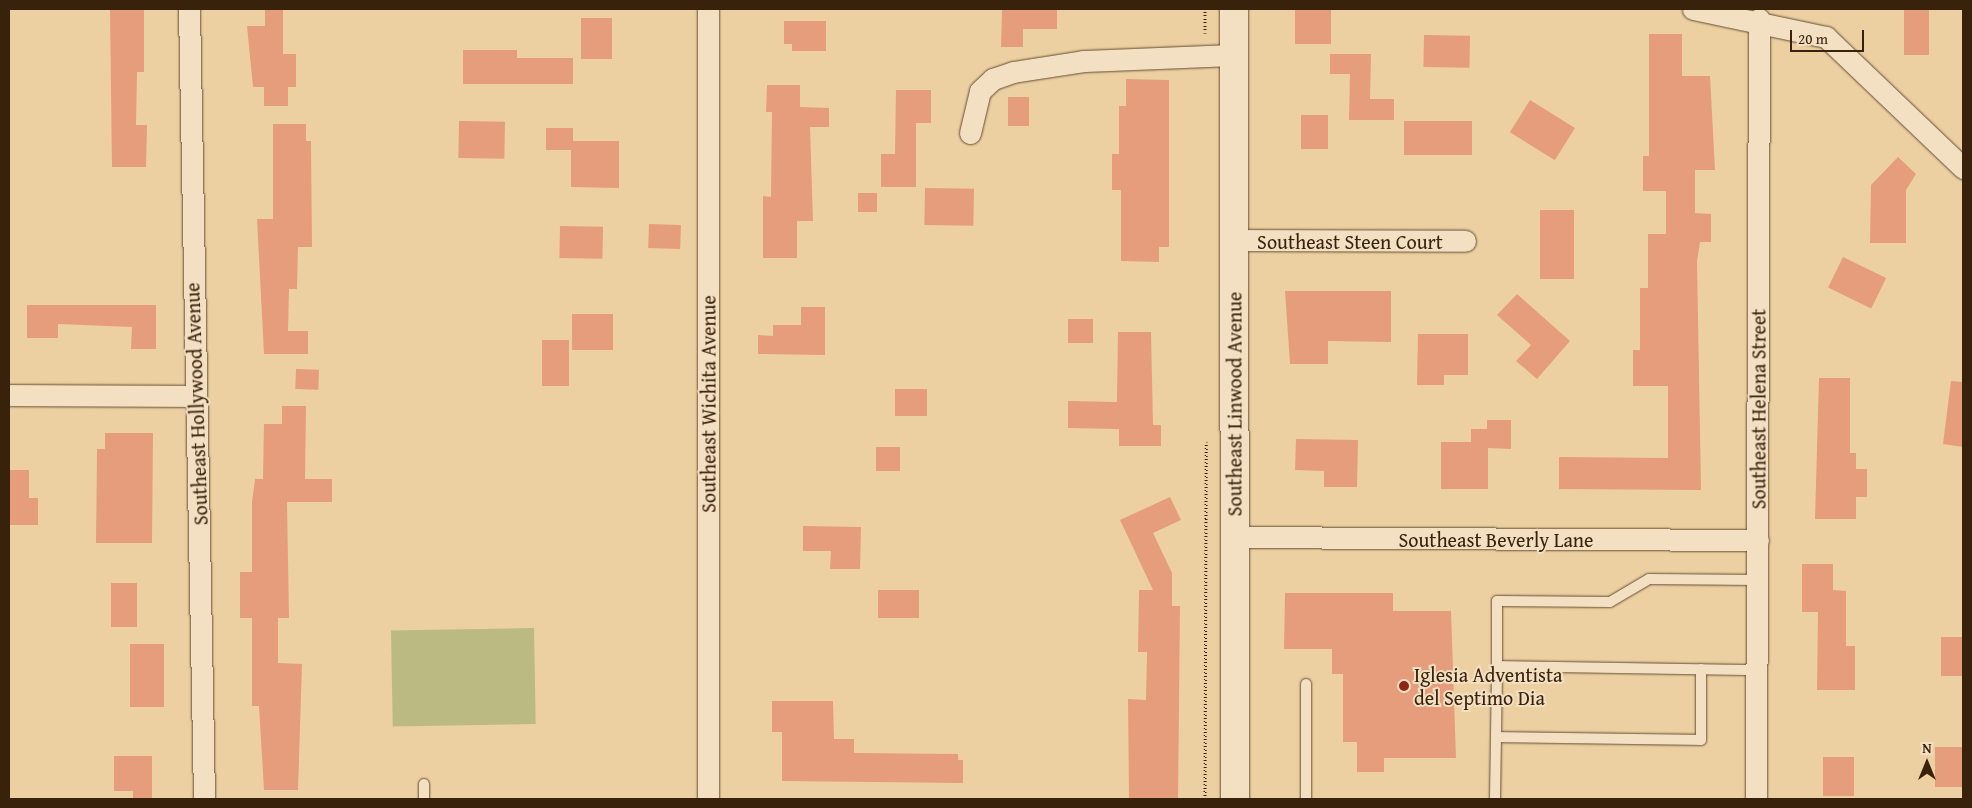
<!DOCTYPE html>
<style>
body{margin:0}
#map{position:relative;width:1972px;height:808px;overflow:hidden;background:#ecd0a2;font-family:"Gentium Book Plus",serif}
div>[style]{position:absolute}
.green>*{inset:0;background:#bbba83;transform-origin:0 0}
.building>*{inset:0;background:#e69d7b;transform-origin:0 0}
.path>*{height:3px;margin-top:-1.5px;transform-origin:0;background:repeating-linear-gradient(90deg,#38220b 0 1px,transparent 0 3.5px)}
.roads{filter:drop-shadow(0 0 1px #654e31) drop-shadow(0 0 1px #654e31)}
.service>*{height:10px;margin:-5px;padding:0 5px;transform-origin:5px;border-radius:5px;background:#f3e0c3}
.minor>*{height:21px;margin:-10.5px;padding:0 10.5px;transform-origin:10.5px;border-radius:10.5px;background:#f3e0c3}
.secondary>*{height:28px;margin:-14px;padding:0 14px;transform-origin:14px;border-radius:14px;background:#f3e0c3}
.dots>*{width:14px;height:14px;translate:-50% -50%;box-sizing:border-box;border:2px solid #f3e0c3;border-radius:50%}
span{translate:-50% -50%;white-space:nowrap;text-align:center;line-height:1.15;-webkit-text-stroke:4px #f3e0c3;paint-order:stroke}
.street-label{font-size:20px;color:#38220b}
.poi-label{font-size:20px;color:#38220b}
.left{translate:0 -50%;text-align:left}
.frame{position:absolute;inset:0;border:10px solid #38220b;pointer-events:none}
.north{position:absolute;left:1902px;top:738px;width:50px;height:50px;-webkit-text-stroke:4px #f3e0c3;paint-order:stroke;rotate:0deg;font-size:14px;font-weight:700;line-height:20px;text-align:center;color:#38220b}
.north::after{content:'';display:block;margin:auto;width:18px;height:22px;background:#38220b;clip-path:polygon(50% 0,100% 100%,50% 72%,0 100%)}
.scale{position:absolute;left:1790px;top:30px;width:74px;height:22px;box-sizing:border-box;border:2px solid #38220b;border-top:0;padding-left:6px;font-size:15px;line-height:18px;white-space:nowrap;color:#38220b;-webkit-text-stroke:4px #f3e0c3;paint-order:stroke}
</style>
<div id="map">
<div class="green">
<i style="left:534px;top:628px;width:96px;height:143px;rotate:89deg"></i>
</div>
<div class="building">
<i style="clip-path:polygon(265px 9px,283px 9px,283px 54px,296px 54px,296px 87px,288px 87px,288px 106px,264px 106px,264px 87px,253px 87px,247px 26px,265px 26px)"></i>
<i style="clip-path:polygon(1002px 9px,1057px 9px,1057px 29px,1023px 29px,1023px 47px,1001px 47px)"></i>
<i style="left:1295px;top:9px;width:36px;height:35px"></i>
<i style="left:1904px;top:9px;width:25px;height:46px"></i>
<i style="clip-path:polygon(110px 10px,144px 10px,144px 72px,137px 72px,136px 125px,147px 125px,146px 167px,112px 167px)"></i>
<i style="left:581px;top:18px;width:31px;height:41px"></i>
<i style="clip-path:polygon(784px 21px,826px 21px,826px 51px,792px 51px,792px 44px,784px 44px)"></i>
<i style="clip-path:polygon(1649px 34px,1682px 34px,1682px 76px,1710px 76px,1715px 170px,1695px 170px,1695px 213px,1711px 214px,1711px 242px,1700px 242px,1697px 261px,1701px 490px,1559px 489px,1559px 457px,1668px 458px,1668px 386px,1633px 386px,1633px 350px,1640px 350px,1640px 288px,1648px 288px,1648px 234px,1666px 234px,1666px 191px,1643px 191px,1643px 156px,1649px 156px)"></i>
<i style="left:1424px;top:35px;width:46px;height:32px;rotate:1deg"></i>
<i style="clip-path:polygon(463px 50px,517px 50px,517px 58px,573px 58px,573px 84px,463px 84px)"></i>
<i style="clip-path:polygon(1330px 54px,1371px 54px,1370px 99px,1394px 99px,1394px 120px,1349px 120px,1350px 74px,1330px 74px)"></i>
<i style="clip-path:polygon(1126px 79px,1169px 80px,1169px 247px,1159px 247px,1159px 262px,1121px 261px,1121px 190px,1112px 190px,1112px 154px,1119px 154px,1119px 106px,1126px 106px)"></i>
<i style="clip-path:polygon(767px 85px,800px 85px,800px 107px,829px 108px,829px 127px,810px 127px,813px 221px,797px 221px,797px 258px,763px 258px,763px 196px,771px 197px,772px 112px,766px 112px)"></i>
<i style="clip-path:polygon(896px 90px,931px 90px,931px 123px,916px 123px,916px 187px,881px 187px,881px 154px,895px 154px)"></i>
<i style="left:1008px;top:97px;width:21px;height:29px"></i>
<i style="left:1530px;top:100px;width:53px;height:38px;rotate:32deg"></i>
<i style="left:1301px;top:115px;width:27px;height:34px"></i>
<i style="left:459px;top:121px;width:46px;height:37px;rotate:1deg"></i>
<i style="left:1404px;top:121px;width:68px;height:34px"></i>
<i style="clip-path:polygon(273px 124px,306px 124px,306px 141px,311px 141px,312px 247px,298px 247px,297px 289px,289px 289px,288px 331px,308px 331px,308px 354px,264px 354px,257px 219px,273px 219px)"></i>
<i style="clip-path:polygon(546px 128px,573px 128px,573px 141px,619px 141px,619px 188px,571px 187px,571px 150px,546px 150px)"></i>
<i style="clip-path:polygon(1898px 157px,1916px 174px,1906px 190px,1906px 243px,1870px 243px,1871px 185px)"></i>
<i style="left:925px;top:188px;width:49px;height:37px;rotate:1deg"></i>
<i style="left:858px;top:193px;width:19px;height:19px"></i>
<i style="left:1540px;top:210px;width:34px;height:69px"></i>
<i style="left:649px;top:224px;width:32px;height:24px;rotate:2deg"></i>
<i style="left:560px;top:226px;width:43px;height:32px;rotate:1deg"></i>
<i style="left:1843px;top:257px;width:48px;height:34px;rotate:26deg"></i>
<i style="clip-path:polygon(1285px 291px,1391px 291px,1391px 342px,1328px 341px,1328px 364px,1290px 364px)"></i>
<i style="clip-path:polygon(1517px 294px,1570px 341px,1537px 379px,1516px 361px,1531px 345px,1497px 315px)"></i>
<i style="clip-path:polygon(27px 305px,156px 305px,156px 349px,131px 349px,132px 327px,58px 324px,58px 338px,27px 338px)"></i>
<i style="clip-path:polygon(801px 307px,825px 307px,825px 355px,758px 354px,758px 335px,773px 336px,773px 325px,801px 325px)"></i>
<i style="left:572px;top:314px;width:41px;height:36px"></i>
<i style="left:1068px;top:319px;width:25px;height:24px"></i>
<i style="clip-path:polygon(1118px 332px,1151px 332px,1153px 425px,1161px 425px,1161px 446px,1119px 446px,1119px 429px,1068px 428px,1068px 401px,1117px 402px)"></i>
<i style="clip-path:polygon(1418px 334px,1468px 334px,1468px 375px,1444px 375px,1444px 385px,1417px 385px)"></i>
<i style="left:542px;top:340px;width:27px;height:46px"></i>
<i style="left:296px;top:369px;width:23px;height:20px;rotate:2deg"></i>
<i style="clip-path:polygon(1819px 378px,1850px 378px,1850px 453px,1856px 453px,1856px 469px,1867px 469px,1867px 497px,1856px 497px,1856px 519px,1815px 519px)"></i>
<i style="clip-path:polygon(1951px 381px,1963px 382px,1963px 447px,1943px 444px)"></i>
<i style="left:895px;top:389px;width:32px;height:27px"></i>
<i style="clip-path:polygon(282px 406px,306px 406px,305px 479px,332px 479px,332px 502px,287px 502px,289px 618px,278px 618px,278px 663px,302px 664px,298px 790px,264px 790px,259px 706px,252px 706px,252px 618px,240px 618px,240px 572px,252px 572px,252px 502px,255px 479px,263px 479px,264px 424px,282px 424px)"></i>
<i style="clip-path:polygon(1487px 420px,1511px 420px,1511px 449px,1488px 448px,1488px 489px,1441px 489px,1441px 442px,1471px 442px,1471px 429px,1487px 429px)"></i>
<i style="clip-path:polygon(105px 433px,153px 433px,152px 543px,96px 543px,97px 449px,105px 449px)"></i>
<i style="clip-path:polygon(1296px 439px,1358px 440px,1357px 487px,1324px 487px,1324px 471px,1295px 470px)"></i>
<i style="left:876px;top:447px;width:24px;height:24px"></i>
<i style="clip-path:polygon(9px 470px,29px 470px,29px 498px,38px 498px,38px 525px,9px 525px)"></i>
<i style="clip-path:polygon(1170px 497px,1181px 520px,1153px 533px,1172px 573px,1172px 606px,1180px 606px,1178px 799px,1129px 799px,1128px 699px,1146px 700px,1147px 652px,1138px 652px,1139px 590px,1153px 590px,1120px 520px)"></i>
<i style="clip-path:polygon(803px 526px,861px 527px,860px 569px,830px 569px,831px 551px,803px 551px)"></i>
<i style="clip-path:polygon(1802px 564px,1833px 564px,1833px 590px,1846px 591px,1846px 646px,1855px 646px,1855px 690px,1817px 690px,1818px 612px,1802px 612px)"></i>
<i style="left:111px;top:583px;width:26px;height:44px"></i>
<i style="left:878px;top:590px;width:41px;height:28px"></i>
<i style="clip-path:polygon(1285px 593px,1393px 593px,1393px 611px,1451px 611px,1456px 758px,1384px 758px,1384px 772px,1357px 772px,1357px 742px,1343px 742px,1343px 674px,1332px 674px,1332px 649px,1284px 649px)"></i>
<i style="left:1941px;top:637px;width:22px;height:39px"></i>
<i style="left:130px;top:644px;width:34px;height:63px"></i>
<i style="clip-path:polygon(772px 701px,833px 701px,834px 739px,854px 739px,854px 753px,958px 754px,958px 760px,963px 760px,963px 783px,782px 781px,782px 732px,772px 732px)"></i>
<i style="left:1935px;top:747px;width:28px;height:40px"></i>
<i style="clip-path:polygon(114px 756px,152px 756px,152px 799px,133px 799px,133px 791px,114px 791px)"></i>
<i style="left:1823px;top:757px;width:31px;height:39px"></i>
</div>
<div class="path">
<i style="left:1205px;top:33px;width:24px;rotate:-90deg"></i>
<i style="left:1205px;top:799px;width:357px;rotate:-89.8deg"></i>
</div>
<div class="roads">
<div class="service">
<i style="left:1497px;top:666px;width:65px;rotate:-90deg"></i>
<i style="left:1497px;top:601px;width:113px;rotate:0.5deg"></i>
<i style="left:1610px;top:602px;width:45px;rotate:-30.5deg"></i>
<i style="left:1649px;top:579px;width:109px;rotate:0.5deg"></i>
<i style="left:1306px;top:684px;width:115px;rotate:90deg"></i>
<i style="left:1496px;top:737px;width:205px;rotate:0.8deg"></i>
<i style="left:1701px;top:740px;width:71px;rotate:-90deg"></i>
<i style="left:424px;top:799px;width:15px;rotate:-90deg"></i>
<i style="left:1495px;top:799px;width:133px;rotate:-89.1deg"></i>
<i style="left:1497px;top:666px;width:260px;rotate:0.9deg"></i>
</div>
<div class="minor">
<i style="left:189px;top:9px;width:790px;rotate:88.91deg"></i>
<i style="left:1693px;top:9px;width:136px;rotate:11.9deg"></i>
<i style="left:1826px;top:37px;width:190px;rotate:43.7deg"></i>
<i style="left:970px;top:133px;width:43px;rotate:-76.6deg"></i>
<i style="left:980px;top:91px;width:18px;rotate:-43deg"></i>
<i style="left:993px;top:79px;width:21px;rotate:-19deg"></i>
<i style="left:1013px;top:72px;width:71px;rotate:-8.9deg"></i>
<i style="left:1083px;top:61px;width:151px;rotate:-2.3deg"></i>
<i style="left:1234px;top:240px;width:231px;rotate:0.2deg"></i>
<i style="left:9px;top:395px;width:187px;rotate:0.3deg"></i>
<i style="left:1234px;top:537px;width:524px;rotate:0.33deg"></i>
<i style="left:708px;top:799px;width:790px;rotate:-90deg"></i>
<i style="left:1756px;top:799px;width:780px;rotate:-89.78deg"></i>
</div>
<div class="secondary">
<i style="left:1234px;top:9px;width:790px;rotate:89.93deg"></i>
</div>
</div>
<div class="dots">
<i style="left:1404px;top:686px;background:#8f2418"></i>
</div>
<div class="street-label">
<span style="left:1350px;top:241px">Southeast Steen Court</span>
<span style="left:196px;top:404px;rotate:-92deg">Southeast Hollywood Avenue</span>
<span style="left:708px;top:404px;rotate:-90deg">Southeast Wichita Avenue</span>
<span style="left:1234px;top:404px;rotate:-90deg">Southeast Linwood Avenue</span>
<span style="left:1758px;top:409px;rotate:-90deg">Southeast Helena Street</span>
<span style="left:1496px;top:539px">Southeast Beverly Lane</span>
</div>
<div class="poi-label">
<span class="left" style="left:1414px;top:686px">Iglesia Adventista<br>del Septimo Dia</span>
</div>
<div class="frame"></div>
<div class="north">N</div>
<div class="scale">20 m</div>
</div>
